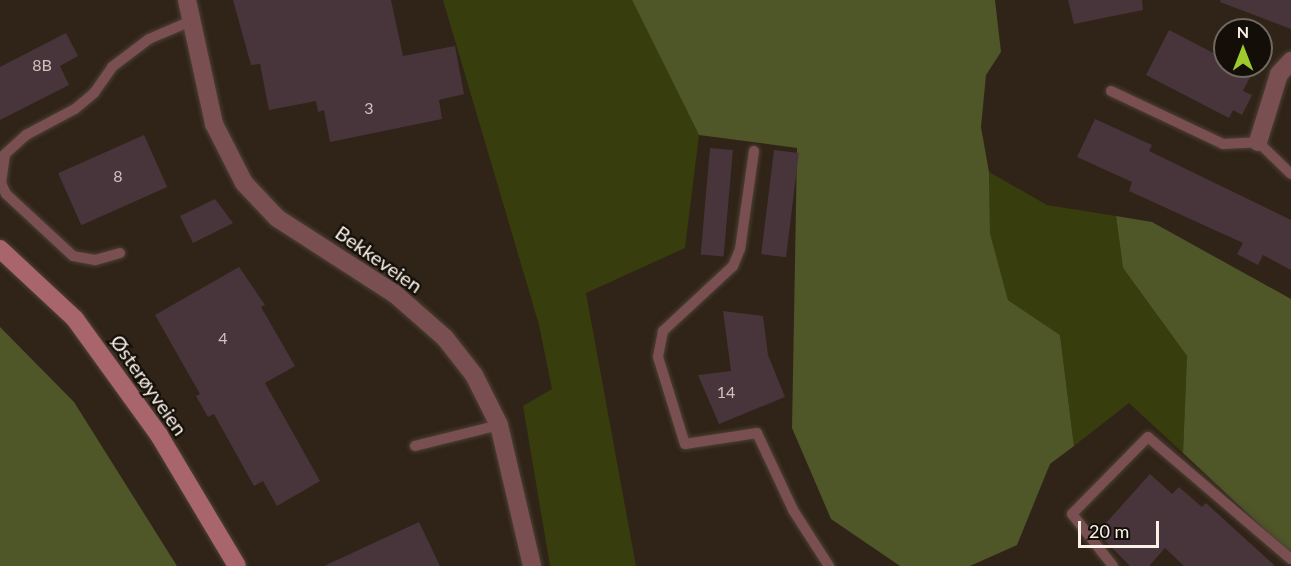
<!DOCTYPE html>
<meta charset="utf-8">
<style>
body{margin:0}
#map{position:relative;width:1291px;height:566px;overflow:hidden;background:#302317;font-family:Lato,sans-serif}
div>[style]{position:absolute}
.green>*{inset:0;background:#373d0d}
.forest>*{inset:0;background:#4f5628}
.building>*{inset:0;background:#48353c;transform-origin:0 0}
.roads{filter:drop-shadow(0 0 2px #4c4034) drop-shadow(0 0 2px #4c4034)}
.service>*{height:10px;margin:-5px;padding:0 5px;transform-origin:5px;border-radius:5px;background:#7a4f52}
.minor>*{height:18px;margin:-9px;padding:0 9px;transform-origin:9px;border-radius:9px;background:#7a4f52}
.secondary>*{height:18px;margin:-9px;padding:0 9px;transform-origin:9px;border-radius:9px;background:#a8656b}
span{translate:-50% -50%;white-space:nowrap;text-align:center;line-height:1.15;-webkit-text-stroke:4.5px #130e08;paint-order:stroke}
.number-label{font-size:16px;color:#cec2be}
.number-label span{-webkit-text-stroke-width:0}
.street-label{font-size:20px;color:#faf1e9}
.north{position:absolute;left:1213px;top:18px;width:60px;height:60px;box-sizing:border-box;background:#130e08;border:2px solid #6f6962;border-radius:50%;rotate:0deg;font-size:16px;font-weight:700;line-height:24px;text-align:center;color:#faf1e9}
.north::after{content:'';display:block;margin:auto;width:21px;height:27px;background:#9fca2d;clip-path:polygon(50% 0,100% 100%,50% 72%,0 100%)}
.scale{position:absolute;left:1078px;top:521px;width:81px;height:27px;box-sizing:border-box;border:3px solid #faf1e9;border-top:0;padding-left:8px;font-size:18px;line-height:21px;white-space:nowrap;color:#faf1e9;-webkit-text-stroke:4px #130e08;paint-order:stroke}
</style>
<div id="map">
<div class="green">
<i style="clip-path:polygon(443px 0,632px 0,699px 135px,685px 248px,586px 293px,636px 566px,550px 566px,523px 406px,552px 389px,539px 325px)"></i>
<i style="clip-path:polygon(989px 172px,1047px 205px,1116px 216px,1123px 268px,1187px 356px,1183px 453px,1129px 403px,1074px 446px,1060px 335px,1008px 300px,990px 233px)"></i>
</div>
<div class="forest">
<i style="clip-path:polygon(632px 0,995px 0,1001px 52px,986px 75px,981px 127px,989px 172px,990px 233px,1008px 300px,1060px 335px,1074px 446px,1050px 464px,1017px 545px,970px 566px,900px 566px,831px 519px,792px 428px,797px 148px,699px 135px)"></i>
<i style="clip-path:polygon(1116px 216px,1152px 222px,1291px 299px,1291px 554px,1183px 453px,1187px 356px,1123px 268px)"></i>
<i style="clip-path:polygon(0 327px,74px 402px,177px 566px,0 566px)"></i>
</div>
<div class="building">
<i style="clip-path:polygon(233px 0,391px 0,403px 56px,455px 46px,464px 94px,439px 100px,442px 119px,330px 142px,324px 110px,318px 112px,316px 101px,269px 110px,260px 64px,251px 65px)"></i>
<i style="clip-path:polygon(1068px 0,1142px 0,1143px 10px,1074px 24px)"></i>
<i style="clip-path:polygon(1221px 0,1291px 0,1291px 29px,1220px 2px)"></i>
<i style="clip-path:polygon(1169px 30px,1225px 59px,1225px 66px,1252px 73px,1243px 91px,1252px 95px,1242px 115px,1233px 110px,1229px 118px,1146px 75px)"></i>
<i style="clip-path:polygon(66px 33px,78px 56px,60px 66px,69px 85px,0 120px,0 67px)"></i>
<i style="clip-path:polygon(1095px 119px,1152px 145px,1149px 151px,1291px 220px,1291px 270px,1263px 255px,1258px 265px,1237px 254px,1243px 243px,1129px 191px,1132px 182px,1077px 157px)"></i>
<i style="left:144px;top:135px;width:57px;height:94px;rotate:66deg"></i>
<i style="left:710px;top:148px;width:23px;height:107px;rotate:5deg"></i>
<i style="left:774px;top:150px;width:25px;height:105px;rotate:7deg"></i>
<i style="clip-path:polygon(215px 199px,233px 223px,193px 243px,180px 216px)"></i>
<i style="clip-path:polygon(239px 267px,265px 305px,261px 307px,295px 366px,265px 383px,320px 481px,277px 506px,263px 481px,254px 486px,214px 414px,208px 417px,196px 396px,200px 394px,155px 315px)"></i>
<i style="clip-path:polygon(723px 311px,763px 316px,768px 355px,785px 397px,719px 424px,698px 375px,731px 371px)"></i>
<i style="clip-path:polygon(1150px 474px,1172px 494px,1179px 487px,1202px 507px,1206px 503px,1275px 566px,1184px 566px,1165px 548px,1149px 566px,1130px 566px,1097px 533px)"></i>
<i style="clip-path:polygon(419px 522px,440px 566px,324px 566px)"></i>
</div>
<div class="roads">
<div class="service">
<i style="left:1111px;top:91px;width:124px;rotate:25.3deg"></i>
<i style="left:1223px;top:144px;width:35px;rotate:-3deg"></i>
<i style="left:1258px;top:142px;width:46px;rotate:44.1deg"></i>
<i style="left:754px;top:151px;width:99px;rotate:98.1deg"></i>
<i style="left:740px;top:249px;width:18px;rotate:112deg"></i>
<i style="left:733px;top:266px;width:96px;rotate:137.1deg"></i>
<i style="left:663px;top:331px;width:26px;rotate:101deg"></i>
<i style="left:658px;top:357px;width:91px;rotate:72.8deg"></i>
<i style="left:685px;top:444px;width:73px;rotate:-8.7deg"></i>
<i style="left:757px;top:433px;width:85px;rotate:64.9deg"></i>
<i style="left:793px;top:510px;width:67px;rotate:57.3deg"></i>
<i style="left:120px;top:253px;width:26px;rotate:164deg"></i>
<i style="left:95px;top:260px;width:22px;rotate:-170deg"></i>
<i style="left:73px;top:256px;width:91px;rotate:-137.2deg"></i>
<i style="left:6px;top:194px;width:12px;rotate:-114deg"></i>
<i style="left:1px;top:183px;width:29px;rotate:-82deg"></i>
<i style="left:5px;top:154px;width:28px;rotate:-42deg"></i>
<i style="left:26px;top:135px;width:55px;rotate:-28deg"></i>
<i style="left:75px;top:109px;width:25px;rotate:-40deg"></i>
<i style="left:94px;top:93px;width:32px;rotate:-55deg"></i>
<i style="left:112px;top:67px;width:46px;rotate:-37.1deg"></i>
<i style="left:149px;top:39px;width:46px;rotate:-23.2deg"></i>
<i style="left:415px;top:446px;width:87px;rotate:-14deg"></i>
<i style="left:1113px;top:566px;width:66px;rotate:-128.3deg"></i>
<i style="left:1072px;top:514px;width:108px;rotate:-45.4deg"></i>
<i style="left:1148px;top:437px;width:188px;rotate:40.5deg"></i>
</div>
<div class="minor">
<i style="left:187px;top:0;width:127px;rotate:77.7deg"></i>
<i style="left:214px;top:124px;width:66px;rotate:63deg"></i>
<i style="left:244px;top:183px;width:48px;rotate:46.7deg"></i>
<i style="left:277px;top:218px;width:140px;rotate:32.8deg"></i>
<i style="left:395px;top:294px;width:67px;rotate:41.3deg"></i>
<i style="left:445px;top:338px;width:47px;rotate:51.9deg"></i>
<i style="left:474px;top:375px;width:56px;rotate:63.4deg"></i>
<i style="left:499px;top:425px;width:145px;rotate:76.8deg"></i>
<i style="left:1258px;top:142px;width:71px;rotate:-72.8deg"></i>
<i style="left:1279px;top:74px;width:18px;rotate:-47deg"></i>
</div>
<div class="secondary">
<i style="left:0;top:249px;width:103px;rotate:43deg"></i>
<i style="left:75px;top:319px;width:143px;rotate:54.1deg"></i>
<i style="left:159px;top:435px;width:152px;rotate:59.2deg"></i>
</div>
</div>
<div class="number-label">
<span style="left:42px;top:65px">8B</span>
<span style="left:369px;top:108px">3</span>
<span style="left:118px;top:176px">8</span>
<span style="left:223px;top:338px">4</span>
<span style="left:726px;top:392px">14</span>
</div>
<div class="street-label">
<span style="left:379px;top:259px;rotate:35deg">Bekkeveien</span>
<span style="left:149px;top:385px;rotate:55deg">Østerøyveien</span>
</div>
<div class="north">N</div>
<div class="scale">20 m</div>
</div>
